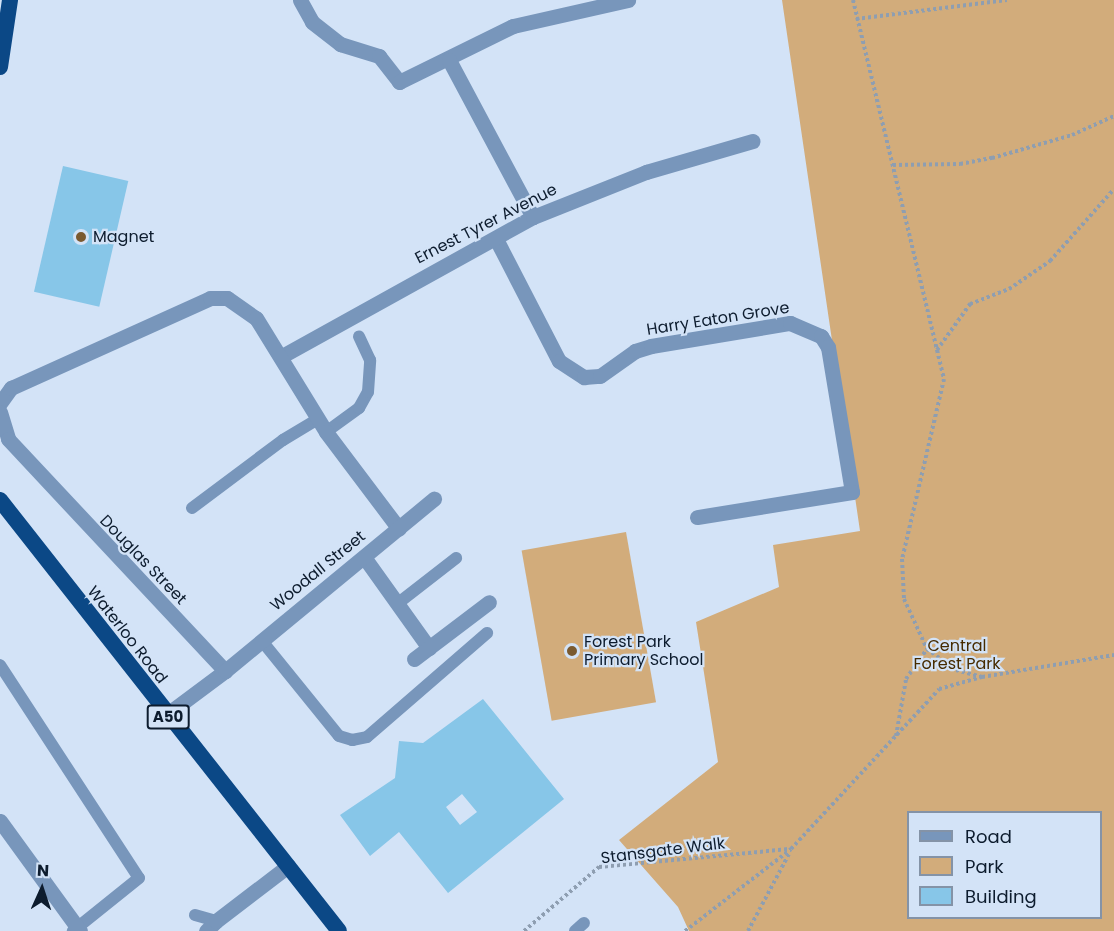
<!DOCTYPE html>
<style>
body{margin:0}
#map{position:relative;width:1114px;height:931px;overflow:hidden;background:#d3e3f7;font-family:Poppins,sans-serif}
div>[style]{position:absolute}
.green>*{inset:0;background:#d2ac7b;transform-origin:0 0}
.building>*{inset:0;background:#87c6e8;transform-origin:0 0}
.path>*{height:4px;margin-top:-2px;transform-origin:0;background:repeating-linear-gradient(90deg,#8e9eb1 0 3px,transparent 0 6px)}
.service>*{height:12px;margin:-6px;padding:0 6px;transform-origin:6px;border-radius:6px;background:#7896bb}
.pedestrian>*{height:15px;margin:-7.5px;padding:0 7.5px;transform-origin:7.5px;border-radius:7.5px;background:#7896bb}
.minor>*{height:15px;margin:-7.5px;padding:0 7.5px;transform-origin:7.5px;border-radius:7.5px;background:#7896bb}
.trunk>*{height:16px;margin:-8px;padding:0 8px;transform-origin:8px;border-radius:8px;background:#0b4886}
.dots>*{width:16px;height:16px;translate:-50% -50%;box-sizing:border-box;border:3px solid #d3e3f7;border-radius:50%}
span{translate:-50% -50%;white-space:nowrap;text-align:center;line-height:1.15;-webkit-text-stroke:4.5px #d3e3f7;paint-order:stroke}
.shield-label span{padding:2px 4px;background:#d3e3f7;border:2px solid;border-radius:4px;-webkit-text-stroke-width:0}
.shield-label{font-size:15px;color:#0d1c2e;font-weight:700}
.street-label{font-size:16px;color:#0d1c2e}
.poi-label{font-size:16px;color:#0d1c2e}
.left{translate:0 -50%;text-align:left}
.park-label{font-size:16px;color:#462b00}
.legend{position:absolute;left:907px;top:811px;width:195px;height:108px;box-sizing:border-box;background:#d3e3f7;border:2px solid #8493a7;margin:0;padding:8px 10px;list-style:none;font-size:18px;color:#0d1c2e}
.legend li{display:flex;align-items:center;gap:12px;height:30px}
.legend b{width:30px;border:2px solid #8493a7}
.north{position:absolute;left:12px;top:859px;width:60px;height:60px;-webkit-text-stroke:4px #d3e3f7;paint-order:stroke;rotate:3deg;font-size:16px;font-weight:700;line-height:24px;text-align:center;color:#0d1c2e}
.north::after{content:'';display:block;margin:auto;width:21px;height:27px;background:#0d1c2e;clip-path:polygon(50% 0,100% 100%,50% 72%,0 100%)}
</style>
<div id="map">
<div class="green">
<i style="clip-path:polygon(evenodd,782px 0,1114px 0,1114px 931px,689px 931px,678px 907px,619px 840px,718px 762px,696px 622px,779px 587px,773px 545px,860px 531px,782px 0,908px 812px,1100px 812px,1100px 918px,908px 918px,908px 812px)"></i>
<i style="left:626px;top:532px;width:173px;height:106px;rotate:80deg"></i>
</div>
<div class="building">
<i style="left:63px;top:166px;width:67px;height:129px;rotate:13deg"></i>
<i style="clip-path:polygon(evenodd,483px 699px,564px 799px,448px 893px,399px 832px,370px 856px,340px 815px,395px 778px,399px 741px,423px 743px,483px 699px,462px 794px,477px 812px,460px 825px,446px 807px,462px 794px)"></i>
</div>
<div class="path">
<i style="left:853px;top:0;width:390px;rotate:76.5deg"></i>
<i style="left:944px;top:379px;width:185px;rotate:103.1deg"></i>
<i style="left:902px;top:559px;width:40px;rotate:87.1deg"></i>
<i style="left:904px;top:599px;width:55px;rotate:65.3deg"></i>
<i style="left:927px;top:649px;width:36px;rotate:36deg"></i>
<i style="left:956px;top:670px;width:27px;rotate:15deg"></i>
<i style="left:856px;top:19px;width:152px;rotate:-7.2deg"></i>
<i style="left:893px;top:165px;width:67px;rotate:-0.9deg"></i>
<i style="left:960px;top:164px;width:33px;rotate:-11deg"></i>
<i style="left:992px;top:158px;width:83px;rotate:-16deg"></i>
<i style="left:1072px;top:135px;width:46px;rotate:-24.3deg"></i>
<i style="left:937px;top:350px;width:57px;rotate:-54.3deg"></i>
<i style="left:970px;top:304px;width:42px;rotate:-21deg"></i>
<i style="left:1009px;top:289px;width:50px;rotate:-34.3deg"></i>
<i style="left:1050px;top:261px;width:96px;rotate:-48.4deg"></i>
<i style="left:896px;top:736px;width:58px;rotate:-80deg"></i>
<i style="left:906px;top:679px;width:37px;rotate:-55deg"></i>
<i style="left:524px;top:931px;width:99px;rotate:-40.5deg"></i>
<i style="left:599px;top:867px;width:193px;rotate:-5.4deg"></i>
<i style="left:685px;top:931px;width:134px;rotate:-37.7deg"></i>
<i style="left:791px;top:849px;width:218px;rotate:-47.2deg"></i>
<i style="left:939px;top:689px;width:45px;rotate:-15.6deg"></i>
<i style="left:982px;top:677px;width:134px;rotate:-9.5deg"></i>
<i style="left:748px;top:931px;width:89px;rotate:-62deg"></i>
</div>
<div class="service">
<i style="left:326px;top:432px;width:41px;rotate:-36deg"></i>
<i style="left:359px;top:408px;width:18px;rotate:-61deg"></i>
<i style="left:368px;top:392px;width:32px;rotate:-86deg"></i>
<i style="left:370px;top:360px;width:26px;rotate:-115deg"></i>
<i style="left:192px;top:508px;width:114px;rotate:-36.8deg"></i>
<i style="left:283px;top:440px;width:41px;rotate:-31deg"></i>
<i style="left:397px;top:604px;width:75px;rotate:-37.9deg"></i>
<i style="left:262px;top:641px;width:122px;rotate:51deg"></i>
<i style="left:339px;top:736px;width:14px;rotate:17deg"></i>
<i style="left:352px;top:740px;width:15px;rotate:-11deg"></i>
<i style="left:367px;top:737px;width:159px;rotate:-40.9deg"></i>
<i style="left:0;top:665px;width:254px;rotate:56.9deg"></i>
<i style="left:139px;top:878px;width:85px;rotate:141.2deg"></i>
<i style="left:195px;top:915px;width:22px;rotate:16deg"></i>
<i style="left:575px;top:931px;width:12px;rotate:-42deg"></i>
</div>
<div class="pedestrian">
<i style="left:206px;top:931px;width:14px;rotate:-45deg"></i>
</div>
<div class="minor">
<i style="left:300px;top:0;width:25px;rotate:61deg"></i>
<i style="left:312px;top:22px;width:36px;rotate:38deg"></i>
<i style="left:340px;top:44px;width:41px;rotate:17.1deg"></i>
<i style="left:379px;top:56px;width:33px;rotate:52deg"></i>
<i style="left:399px;top:82px;width:127px;rotate:-26.2deg"></i>
<i style="left:513px;top:26px;width:118px;rotate:-12.7deg"></i>
<i style="left:449px;top:60px;width:178px;rotate:61.9deg"></i>
<i style="left:496px;top:239px;width:137px;rotate:62.7deg"></i>
<i style="left:559px;top:361px;width:30px;rotate:33deg"></i>
<i style="left:584px;top:377px;width:16px;rotate:-4deg"></i>
<i style="left:600px;top:376px;width:43px;rotate:-35.5deg"></i>
<i style="left:635px;top:351px;width:17px;rotate:-17deg"></i>
<i style="left:651px;top:346px;width:141px;rotate:-9.4deg"></i>
<i style="left:790px;top:323px;width:34px;rotate:23deg"></i>
<i style="left:821px;top:336px;width:13px;rotate:58deg"></i>
<i style="left:828px;top:347px;width:147px;rotate:80.6deg"></i>
<i style="left:852px;top:492px;width:157px;rotate:170.8deg"></i>
<i style="left:282px;top:356px;width:287px;rotate:-29deg"></i>
<i style="left:533px;top:217px;width:122px;rotate:-21.7deg"></i>
<i style="left:646px;top:172px;width:111px;rotate:-16.2deg"></i>
<i style="left:0;top:403px;width:19px;rotate:-54deg"></i>
<i style="left:11px;top:388px;width:218px;rotate:-24.3deg"></i>
<i style="left:210px;top:298px;width:17px"></i>
<i style="left:227px;top:298px;width:35px;rotate:35deg"></i>
<i style="left:256px;top:318px;width:134px;rotate:58.4deg"></i>
<i style="left:326px;top:432px;width:121px;rotate:53deg"></i>
<i style="left:0;top:412px;width:28px;rotate:73deg"></i>
<i style="left:8px;top:439px;width:318px;rotate:46.9deg"></i>
<i style="left:225px;top:671px;width:74px;rotate:143.3deg"></i>
<i style="left:364px;top:557px;width:112px;rotate:54.5deg"></i>
<i style="left:414px;top:659px;width:94px;rotate:-37.2deg"></i>
<i style="left:225px;top:671px;width:271px;rotate:-39.5deg"></i>
<i style="left:0;top:821px;width:136px;rotate:54deg"></i>
<i style="left:216px;top:921px;width:91px;rotate:-37.4deg"></i>
</div>
<div class="trunk">
<i style="left:0;top:67px;width:68px;rotate:-81.5deg"></i>
<i style="left:0;top:500px;width:548px;rotate:51.81deg"></i>
</div>
<div class="dots">
<i style="left:81px;top:237px;background:#7a5a30"></i>
<i style="left:572px;top:651px;background:#7a5a30"></i>
</div>
<div class="shield-label">
<span style="left:168px;top:717px">A50</span>
</div>
<div class="street-label">
<span style="left:486px;top:224px;rotate:-27deg">Ernest Tyrer Avenue</span>
<span style="left:718px;top:319px;rotate:-9deg">Harry Eaton Grove</span>
<span style="left:143px;top:560px;rotate:46deg">Douglas Street</span>
<span style="left:318px;top:571px;rotate:-39deg">Woodall Street</span>
<span style="left:127px;top:635px;rotate:52deg">Waterloo Road</span>
<span style="left:663px;top:851px;rotate:-7deg">Stansgate Walk</span>
</div>
<div class="poi-label">
<span class="left" style="left:93px;top:237px">Magnet</span>
<span class="left" style="left:584px;top:651px">Forest Park<br>Primary School</span>
</div>
<div class="park-label">
<span style="left:957px;top:655px">Central<br>Forest Park</span>
</div>
<ul class="legend">
<li><b style="height:8px;background:#7896bb"></b>Road</li>
<li><b style="height:16px;background:#d2ac7b"></b>Park</li>
<li><b style="height:16px;background:#87c6e8"></b>Building</li>
</ul>
<div class="north">N</div>
</div>
